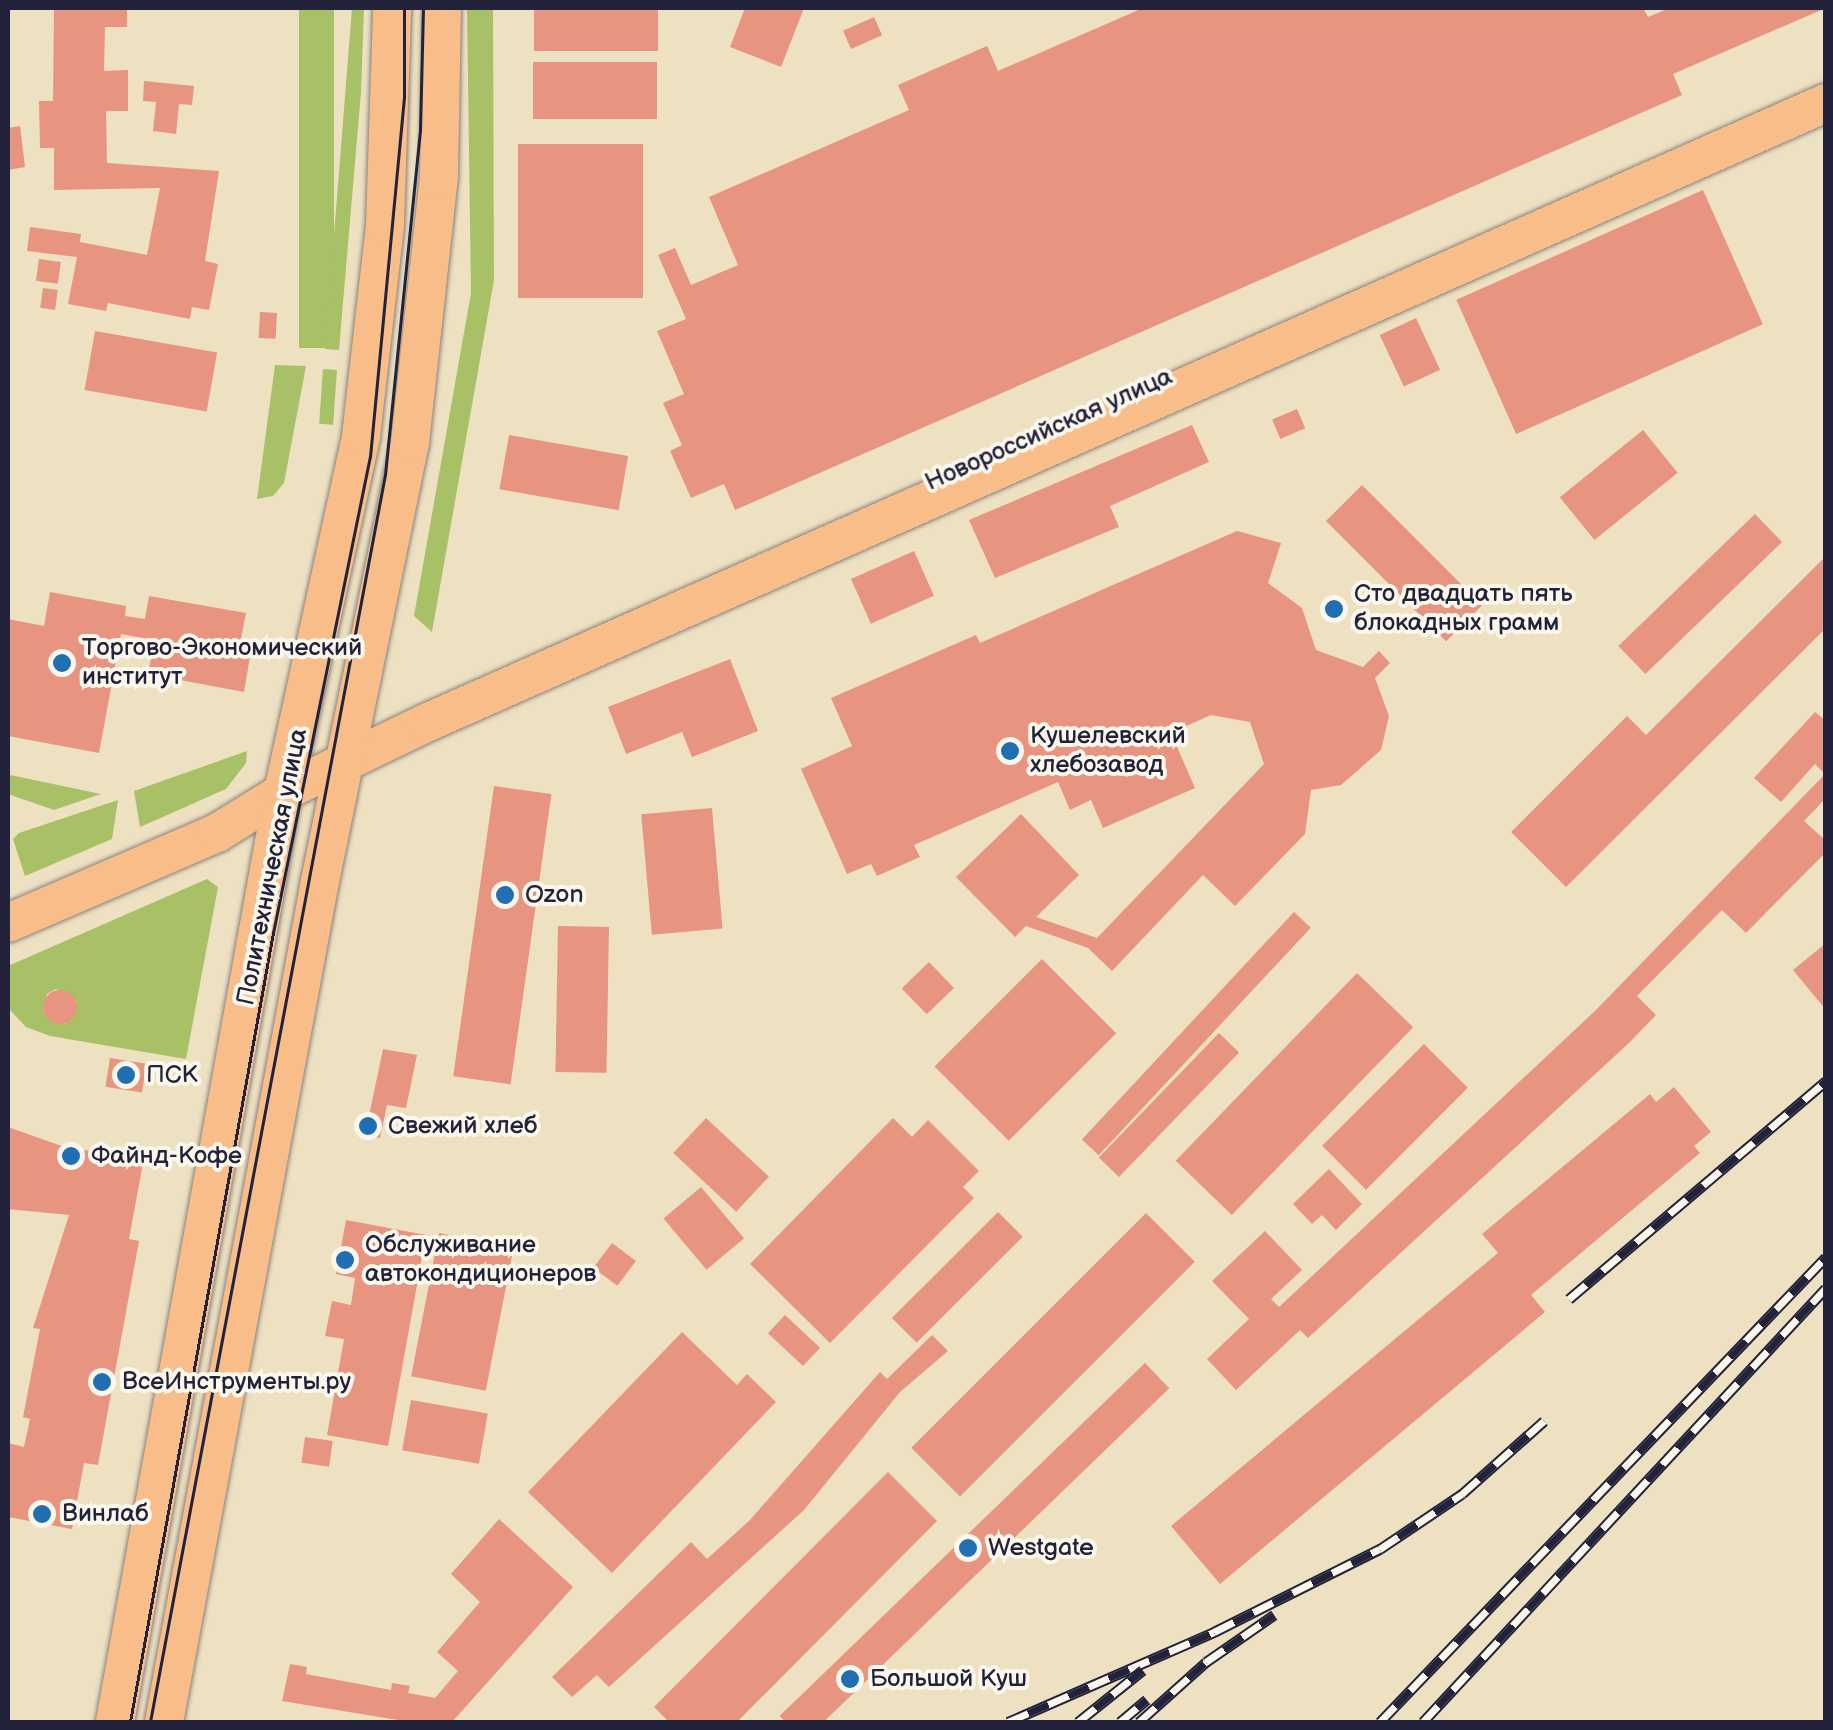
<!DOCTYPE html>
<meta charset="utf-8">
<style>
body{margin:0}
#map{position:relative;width:1833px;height:1730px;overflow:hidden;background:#eee1c2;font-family:"Balsamiq Sans",sans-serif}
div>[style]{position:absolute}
.green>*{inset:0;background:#a8c167;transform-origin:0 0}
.building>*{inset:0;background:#e79481;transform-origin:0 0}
.round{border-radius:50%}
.roads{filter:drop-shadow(0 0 2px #88827e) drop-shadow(0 0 2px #88827e)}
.major>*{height:38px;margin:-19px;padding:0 19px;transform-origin:19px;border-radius:19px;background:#f8bd89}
.tram>*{height:2.5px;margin:-1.25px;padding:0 1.25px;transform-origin:1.25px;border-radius:1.25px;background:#22223b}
.rail>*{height:11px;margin-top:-5.5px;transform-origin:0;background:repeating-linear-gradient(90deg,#fbf7ec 0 22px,#22223b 0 44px);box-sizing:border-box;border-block:2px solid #22223b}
.dots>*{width:28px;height:28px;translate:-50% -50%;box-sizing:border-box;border:5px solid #fbf7ec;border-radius:50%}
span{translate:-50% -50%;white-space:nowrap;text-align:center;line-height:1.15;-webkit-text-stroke:8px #fbf7ec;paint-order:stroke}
.street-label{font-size:25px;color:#22223b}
.poi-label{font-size:25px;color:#22223b}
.left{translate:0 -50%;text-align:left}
.frame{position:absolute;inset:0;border:10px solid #22223b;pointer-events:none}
</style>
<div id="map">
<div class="green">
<i style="left:299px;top:8px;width:35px;height:340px"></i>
<i style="clip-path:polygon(352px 8px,364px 8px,361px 92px,339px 350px,325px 349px)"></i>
<i style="clip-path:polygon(467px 8px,493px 8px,494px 280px,432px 632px,414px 616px,471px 293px)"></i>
<i style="clip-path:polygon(275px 365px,306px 366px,284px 483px,273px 496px,257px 499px)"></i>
<i style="left:323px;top:369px;width:14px;height:55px;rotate:4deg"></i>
<i style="clip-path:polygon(247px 751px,246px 763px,226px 789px,140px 827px,134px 791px)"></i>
<i style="clip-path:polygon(10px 775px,101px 794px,54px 810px,8px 794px)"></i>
<i style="clip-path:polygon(118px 800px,112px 839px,25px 876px,13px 839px,19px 833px)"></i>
<i style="clip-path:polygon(evenodd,207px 879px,218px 887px,186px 1059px,50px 1036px,26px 1027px,8px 1008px,8px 966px,207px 879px,56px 989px,77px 1002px,65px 1024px,43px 1011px,47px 994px,56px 989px)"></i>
</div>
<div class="building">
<i style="clip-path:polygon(54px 8px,127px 8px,127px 27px,105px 27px,104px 71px,128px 70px,128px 111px,106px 111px,107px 163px,219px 171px,205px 261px,218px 264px,209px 310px,192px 307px,190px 319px,108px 303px,106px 311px,68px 304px,77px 257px,27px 251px,30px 227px,81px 234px,80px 242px,147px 255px,160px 188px,54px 190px,54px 148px,40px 148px,39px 101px,53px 101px)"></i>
<i style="left:534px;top:8px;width:124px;height:43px"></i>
<i style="clip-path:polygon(745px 8px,804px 8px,781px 67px,730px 47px)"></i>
<i style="clip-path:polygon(1143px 8px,1643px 8px,1648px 17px,1670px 8px,1826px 8px,1673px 74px,1682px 95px,735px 510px,724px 484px,691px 498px,670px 451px,682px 445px,663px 403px,684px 394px,657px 331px,686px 319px,658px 255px,675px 248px,691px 285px,738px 265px,709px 197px,909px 110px,898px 85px,987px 46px,998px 71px)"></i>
<i style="left:874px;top:17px;width:20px;height:34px;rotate:66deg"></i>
<i style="left:533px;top:62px;width:124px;height:57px"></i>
<i style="clip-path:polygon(144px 81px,194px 86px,192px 105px,179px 104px,176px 134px,153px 131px,156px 102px,143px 101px)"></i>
<i style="clip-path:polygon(20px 126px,25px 167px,8px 170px,8px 128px)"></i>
<i style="left:518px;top:144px;width:125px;height:154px"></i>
<i style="left:1703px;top:190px;width:147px;height:270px;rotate:66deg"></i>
<i style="left:39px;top:259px;width:22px;height:22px;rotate:8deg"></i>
<i style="left:43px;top:288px;width:15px;height:20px;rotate:8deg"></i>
<i style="left:260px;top:312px;width:17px;height:26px;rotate:3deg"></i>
<i style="left:1416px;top:318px;width:57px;height:40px;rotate:65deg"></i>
<i style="left:95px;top:331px;width:124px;height:60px;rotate:10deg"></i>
<i style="left:1297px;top:409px;width:21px;height:27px;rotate:67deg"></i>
<i style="clip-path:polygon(1192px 425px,1209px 462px,1110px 506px,1119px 527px,995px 578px,969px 520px)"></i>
<i style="left:1643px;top:430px;width:55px;height:107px;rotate:51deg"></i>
<i style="left:509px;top:435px;width:121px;height:55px;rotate:10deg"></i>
<i style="left:1362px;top:485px;width:170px;height:51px;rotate:45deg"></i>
<i style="left:1755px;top:514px;width:39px;height:190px;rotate:46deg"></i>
<i style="clip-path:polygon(1237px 531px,1281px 543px,1268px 583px,1302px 608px,1316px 650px,1363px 667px,1379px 651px,1390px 663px,1375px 678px,1389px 716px,1381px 750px,1341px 785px,1311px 790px,1305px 834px,1235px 906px,1203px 875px,1112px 971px,1088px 948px,1026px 926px,1015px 937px,956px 877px,1021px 814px,1079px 875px,1036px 917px,1097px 938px,1264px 764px,1250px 722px,1211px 715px,1171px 733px,1195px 788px,1103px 828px,1091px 800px,1070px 810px,1058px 782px,914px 845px,920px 857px,877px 876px,871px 864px,847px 874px,801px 769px,852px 746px,831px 698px,976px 635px,980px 643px)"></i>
<i style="left:914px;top:551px;width:49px;height:69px;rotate:66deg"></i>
<i style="clip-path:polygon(1826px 556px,1826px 628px,1566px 887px,1511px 832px,1627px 716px,1646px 735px)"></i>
<i style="clip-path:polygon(50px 592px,126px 606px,125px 616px,145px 619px,149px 596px,246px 613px,239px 649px,251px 651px,244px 692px,148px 674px,154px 640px,121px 634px,99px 753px,8px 736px,8px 619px,44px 626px)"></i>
<i style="clip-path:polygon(730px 659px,758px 731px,692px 757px,682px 732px,626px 754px,608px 707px)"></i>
<i style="clip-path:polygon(1815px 712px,1826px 721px,1826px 798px,1804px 821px,1826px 841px,1826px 852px,1746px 933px,1722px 910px,1637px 996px,1656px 1015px,1629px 1043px,1308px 1338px,1300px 1330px,1236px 1390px,1207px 1359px,1249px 1319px,1212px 1281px,1265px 1231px,1302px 1270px,1271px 1299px,1279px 1307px,1596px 1010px,1825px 774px,1815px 764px,1781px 802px,1754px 778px)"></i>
<i style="left:494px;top:786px;width:58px;height:293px;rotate:8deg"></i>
<i style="left:712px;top:808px;width:121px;height:71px;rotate:85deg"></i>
<i style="left:1294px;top:912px;width:23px;height:311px;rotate:43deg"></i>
<i style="left:558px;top:926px;width:51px;height:146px;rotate:1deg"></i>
<i style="clip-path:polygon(1826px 943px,1826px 1010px,1793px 970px)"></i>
<i style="left:1042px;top:959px;width:105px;height:152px;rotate:45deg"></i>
<i style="left:929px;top:962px;width:36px;height:38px;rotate:46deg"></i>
<i style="left:1357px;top:973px;width:78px;height:261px;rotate:44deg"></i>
<i class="round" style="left:43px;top:990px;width:34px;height:34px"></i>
<i style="left:1219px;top:1033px;width:28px;height:173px;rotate:44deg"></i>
<i style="left:1424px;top:1044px;width:62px;height:144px;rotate:45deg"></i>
<i style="clip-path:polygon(383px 1049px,417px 1055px,406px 1108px,387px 1105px,380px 1138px,365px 1135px)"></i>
<i style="left:110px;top:1058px;width:37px;height:29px;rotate:9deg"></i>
<i style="clip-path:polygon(1674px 1087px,1711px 1132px,1694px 1146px,1700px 1153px,1531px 1295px,1545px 1312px,1220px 1584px,1171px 1526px,1498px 1253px,1482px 1234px,1650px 1094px,1656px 1102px)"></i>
<i style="left:706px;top:1118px;width:86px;height:48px;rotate:43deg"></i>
<i style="clip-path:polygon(893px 1118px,912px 1137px,928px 1120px,979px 1171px,963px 1187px,974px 1198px,830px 1343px,750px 1264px)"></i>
<i style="clip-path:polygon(8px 1127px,73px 1150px,145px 1152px,129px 1239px,139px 1241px,98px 1465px,84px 1463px,72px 1529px,8px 1517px,8px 1443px,24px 1447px,30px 1419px,23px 1417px,40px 1329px,33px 1328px,69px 1215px,8px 1209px)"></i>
<i style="clip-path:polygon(1329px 1169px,1362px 1204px,1336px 1230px,1322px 1215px,1312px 1224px,1293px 1204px)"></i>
<i style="left:701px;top:1187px;width:67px;height:49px;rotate:50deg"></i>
<i style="left:998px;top:1212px;width:35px;height:150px;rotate:45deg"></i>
<i style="left:1146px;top:1213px;width:69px;height:332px;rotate:45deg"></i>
<i style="clip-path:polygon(346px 1220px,426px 1235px,388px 1446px,327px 1435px,344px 1339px,325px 1336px,332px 1301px,351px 1305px,355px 1278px,336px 1274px)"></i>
<i style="left:439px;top:1233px;width:76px;height:146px;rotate:11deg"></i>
<i style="left:612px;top:1243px;width:30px;height:31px;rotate:37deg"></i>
<i style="left:785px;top:1315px;width:48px;height:25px;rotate:43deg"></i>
<i style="clip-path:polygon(682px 1332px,737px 1385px,747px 1374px,776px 1402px,612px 1573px,528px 1492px)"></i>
<i style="clip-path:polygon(932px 1335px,948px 1351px,900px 1392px,804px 1510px,609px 1687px,597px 1675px,572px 1697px,552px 1677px,691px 1542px,707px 1559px,750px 1520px,880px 1372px,887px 1379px)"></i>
<i style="left:1145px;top:1363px;width:35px;height:508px;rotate:46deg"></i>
<i style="left:411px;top:1400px;width:78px;height:51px;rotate:10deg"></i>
<i style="left:305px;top:1437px;width:28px;height:26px;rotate:8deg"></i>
<i style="clip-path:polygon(888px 1472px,937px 1521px,737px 1722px,669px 1722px,654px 1707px)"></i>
<i style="clip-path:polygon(499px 1519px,573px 1587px,452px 1722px,410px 1722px,282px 1701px,290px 1664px,307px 1667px,306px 1674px,391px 1690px,392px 1683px,410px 1686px,408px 1693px,435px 1698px,458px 1671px,437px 1652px,480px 1602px,451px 1574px)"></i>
</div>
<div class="roads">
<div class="major">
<i style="left:8px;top:923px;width:228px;rotate:-23.3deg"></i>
<i style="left:217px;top:833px;width:78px;rotate:-31.8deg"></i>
<i style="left:283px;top:792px;width:159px;rotate:-25.8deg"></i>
<i style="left:426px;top:723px;width:1531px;rotate:-23.89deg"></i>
<i style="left:115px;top:1722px;width:945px;rotate:-79.76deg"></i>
<i style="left:283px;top:792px;width:364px;rotate:-77.6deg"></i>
<i style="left:361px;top:436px;width:213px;rotate:-83.5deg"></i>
<i style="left:385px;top:224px;width:216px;rotate:-88.1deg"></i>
<i style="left:164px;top:1722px;width:855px;rotate:-79.49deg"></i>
<i style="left:320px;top:881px;width:447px;rotate:-78.4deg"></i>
<i style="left:410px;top:443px;width:268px;rotate:-83.8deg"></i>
<i style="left:439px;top:177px;width:169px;rotate:-89deg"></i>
</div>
</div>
<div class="tram">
<i style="left:130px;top:1722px;width:802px;rotate:-79.73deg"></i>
<i style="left:273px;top:933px;width:486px;rotate:-78.5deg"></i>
<i style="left:370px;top:457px;width:363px;rotate:-84.6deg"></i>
<i style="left:404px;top:96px;width:88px;rotate:-90deg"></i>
<i style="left:150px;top:1722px;width:1269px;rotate:-79.33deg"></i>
<i style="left:385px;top:475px;width:346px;rotate:-84.2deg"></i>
<i style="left:420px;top:131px;width:123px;rotate:-88.6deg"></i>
</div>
<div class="rail">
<i style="left:1569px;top:1299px;width:337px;rotate:-40.3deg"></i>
<i style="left:1008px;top:1722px;width:225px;rotate:-23.6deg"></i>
<i style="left:1214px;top:1632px;width:186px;rotate:-26.6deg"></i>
<i style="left:1380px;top:1549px;width:99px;rotate:-33.9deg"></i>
<i style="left:1462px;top:1494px;width:110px;rotate:-41.7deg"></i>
<i style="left:1078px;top:1722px;width:83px;rotate:-38.7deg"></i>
<i style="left:1120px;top:1722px;width:35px;rotate:-40deg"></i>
<i style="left:1139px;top:1722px;width:90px;rotate:-41.8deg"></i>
<i style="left:1206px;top:1662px;width:83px;rotate:-34.7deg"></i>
<i style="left:1380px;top:1722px;width:644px;rotate:-46.19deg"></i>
<i style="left:1423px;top:1722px;width:592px;rotate:-47.12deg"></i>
</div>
<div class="dots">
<i style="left:1334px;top:609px;background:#1f6fb2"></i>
<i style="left:62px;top:663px;background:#1f6fb2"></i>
<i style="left:1010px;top:751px;background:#1f6fb2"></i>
<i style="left:505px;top:895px;background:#1f6fb2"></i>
<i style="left:126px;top:1075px;background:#1f6fb2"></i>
<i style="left:368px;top:1126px;background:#1f6fb2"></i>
<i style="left:71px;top:1156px;background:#1f6fb2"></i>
<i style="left:345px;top:1260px;background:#1f6fb2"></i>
<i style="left:102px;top:1382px;background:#1f6fb2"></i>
<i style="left:42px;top:1514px;background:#1f6fb2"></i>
<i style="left:968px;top:1548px;background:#1f6fb2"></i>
<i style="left:850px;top:1679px;background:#1f6fb2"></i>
</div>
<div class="street-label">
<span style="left:1049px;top:430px;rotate:-24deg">Новороссийская улица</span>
<span style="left:273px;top:867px;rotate:-79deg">Политехническая улица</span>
</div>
<div class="poi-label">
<span class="left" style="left:1354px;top:609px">Сто двадцать пять<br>блокадных грамм</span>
<span class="left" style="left:82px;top:663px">Торгово-Экономический<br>институт</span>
<span class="left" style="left:1030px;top:751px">Кушелевский<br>хлебозавод</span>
<span class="left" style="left:525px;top:895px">Ozon</span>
<span class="left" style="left:146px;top:1075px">ПСК</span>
<span class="left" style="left:388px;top:1126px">Свежий хлеб</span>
<span class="left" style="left:91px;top:1156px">Файнд-Кофе</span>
<span class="left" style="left:365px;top:1260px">Обслуживание<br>автокондиционеров</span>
<span class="left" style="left:122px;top:1382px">ВсеИнструменты.ру</span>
<span class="left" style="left:62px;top:1514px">Винлаб</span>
<span class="left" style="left:988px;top:1548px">Westgate</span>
<span class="left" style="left:870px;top:1679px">Большой Куш</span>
</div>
<div class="frame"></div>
</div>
